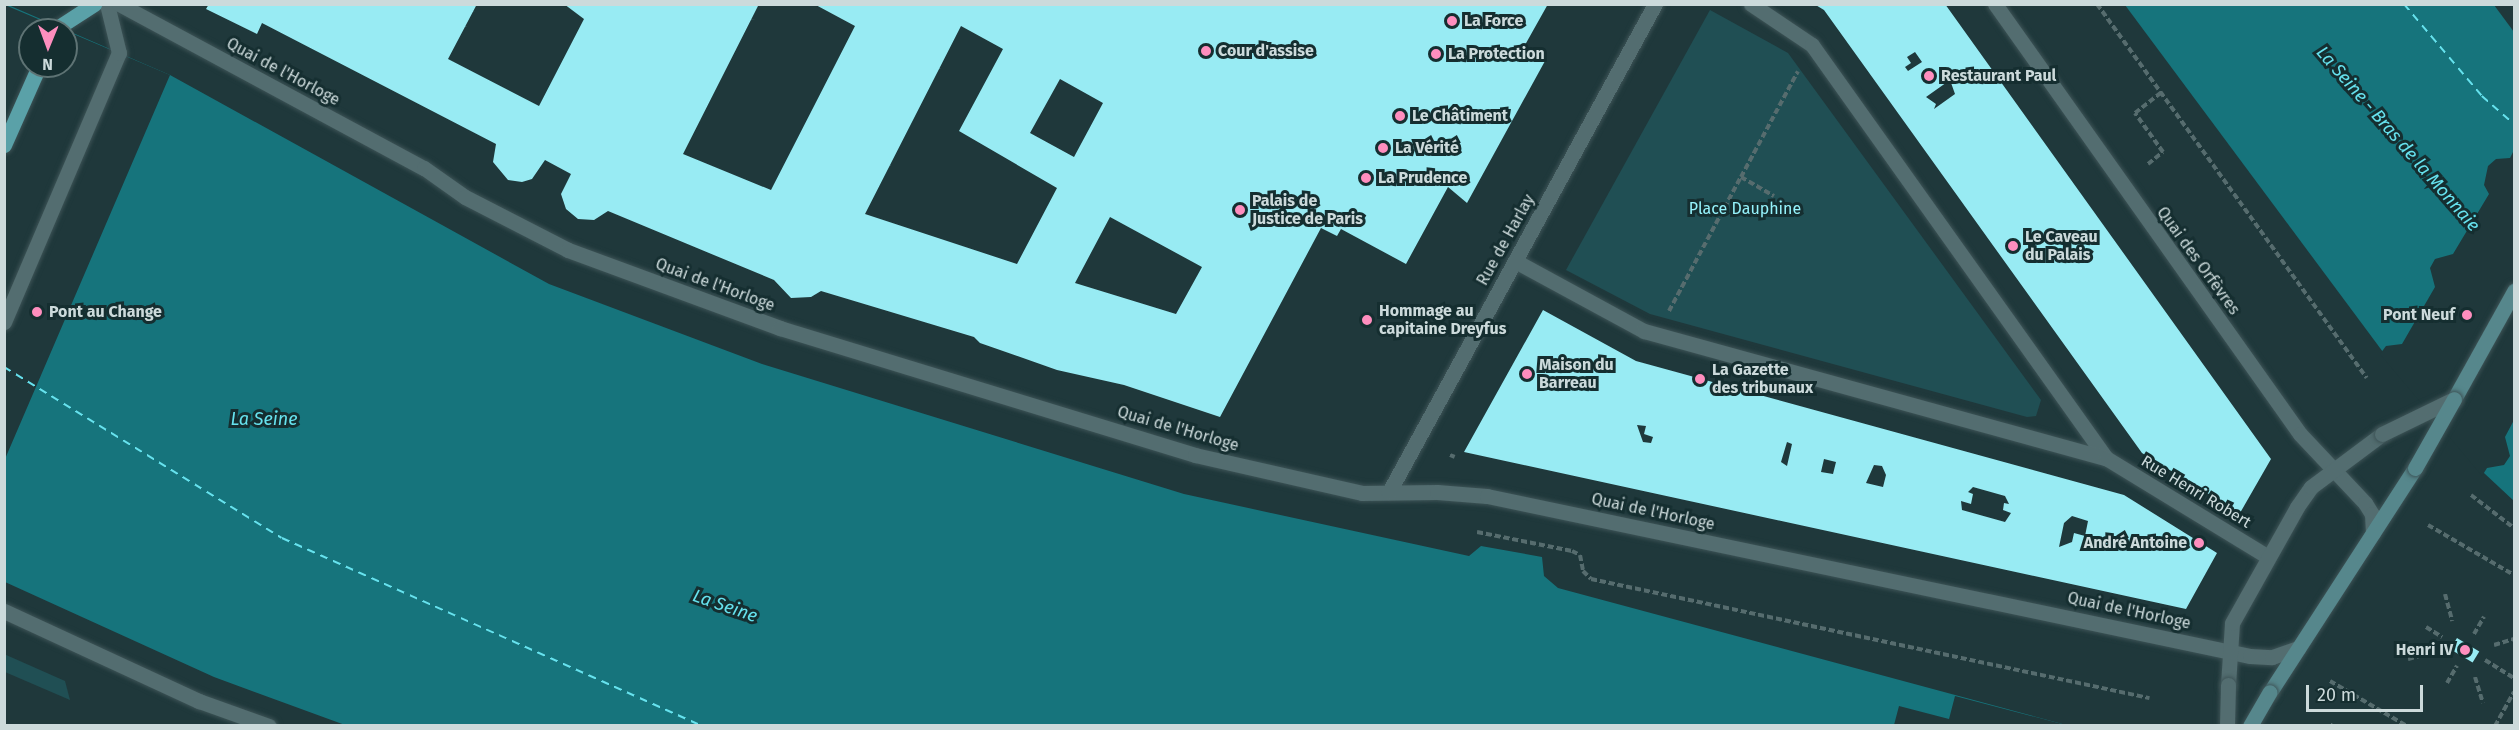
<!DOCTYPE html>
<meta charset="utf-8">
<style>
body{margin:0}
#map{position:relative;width:2519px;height:730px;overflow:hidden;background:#1f383b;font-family:"Fira Sans",sans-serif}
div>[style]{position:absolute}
.green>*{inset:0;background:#204f54}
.water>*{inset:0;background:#16747c}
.pier>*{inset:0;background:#1f383b}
.ferry>*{height:1.5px;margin-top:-0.75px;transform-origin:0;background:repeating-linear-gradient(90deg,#66e2ee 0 8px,transparent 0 14px)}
.building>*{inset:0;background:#98ebf3;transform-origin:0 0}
.path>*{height:4px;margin-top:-2px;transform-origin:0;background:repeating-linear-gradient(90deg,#566c6e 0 6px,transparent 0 9px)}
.roads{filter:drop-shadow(0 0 2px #3d5356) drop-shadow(0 0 2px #3d5356)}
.lane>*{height:15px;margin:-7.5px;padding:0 7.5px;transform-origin:7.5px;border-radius:7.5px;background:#536d70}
.street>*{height:15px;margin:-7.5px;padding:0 7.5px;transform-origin:7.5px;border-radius:7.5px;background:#536d70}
.secondary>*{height:15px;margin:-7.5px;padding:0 7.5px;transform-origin:7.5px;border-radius:7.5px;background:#56878c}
.primary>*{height:15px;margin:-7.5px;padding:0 7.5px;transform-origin:7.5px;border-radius:7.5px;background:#5aa1a8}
.bridges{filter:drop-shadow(0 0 2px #3d5356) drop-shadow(0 0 2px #3d5356)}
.street-bridge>*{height:15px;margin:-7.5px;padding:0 7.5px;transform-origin:7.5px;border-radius:7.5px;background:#536d70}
.secondary-bridge>*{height:15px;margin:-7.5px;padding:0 7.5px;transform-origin:7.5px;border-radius:7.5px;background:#56878c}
.dots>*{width:16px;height:16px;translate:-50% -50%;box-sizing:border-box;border:3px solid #152e30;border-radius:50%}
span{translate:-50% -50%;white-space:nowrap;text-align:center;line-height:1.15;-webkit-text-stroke:6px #152e30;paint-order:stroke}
.poi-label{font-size:16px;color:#ccdadb;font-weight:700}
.left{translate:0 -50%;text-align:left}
.right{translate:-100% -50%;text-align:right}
.street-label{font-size:16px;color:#ccdadb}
.park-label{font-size:16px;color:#96f3fc}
.water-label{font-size:18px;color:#66e2ee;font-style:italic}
.frame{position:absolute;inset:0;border:6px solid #ccdadb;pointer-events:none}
.north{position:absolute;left:18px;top:18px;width:60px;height:60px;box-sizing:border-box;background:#152e30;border:2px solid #5e7374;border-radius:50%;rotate:181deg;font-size:16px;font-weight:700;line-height:24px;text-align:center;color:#ccdadb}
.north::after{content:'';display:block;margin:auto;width:21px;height:27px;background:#fe8ebe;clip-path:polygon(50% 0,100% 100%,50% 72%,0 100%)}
.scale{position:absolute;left:2306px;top:685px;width:117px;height:27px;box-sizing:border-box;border:3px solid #ccdadb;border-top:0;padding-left:8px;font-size:18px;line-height:21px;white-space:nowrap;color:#ccdadb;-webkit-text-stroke:4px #152e30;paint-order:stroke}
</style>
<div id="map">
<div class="green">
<i style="clip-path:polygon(1710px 10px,1788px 53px,2041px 400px,2036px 416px,2027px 417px,1650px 314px,1566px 270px)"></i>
<i style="clip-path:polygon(4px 654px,65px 681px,70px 700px,5px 672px)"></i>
</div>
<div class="water">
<i style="clip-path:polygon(evenodd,6px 4px,170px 75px,549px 284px,762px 364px,1184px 494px,1469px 556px,1481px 546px,1542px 557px,1544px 576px,1558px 588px,2066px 725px,345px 725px,214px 677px,5px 582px,6px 4px,30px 30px,66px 30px,66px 66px,30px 66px,30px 30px)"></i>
<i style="clip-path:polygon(2125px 5px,2494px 5px,2514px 32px,2514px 501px,2484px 473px,2383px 352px)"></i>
</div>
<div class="pier">
<i style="clip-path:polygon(evenodd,5px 5px,170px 75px,5px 459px,5px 5px,30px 30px,66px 30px,66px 66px,30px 66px,30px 30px)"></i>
<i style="clip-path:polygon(2514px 150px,2514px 420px,2505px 437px,2510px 456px,2504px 465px,2487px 468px,2482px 476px,2380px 354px,2386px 346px,2402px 344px,2435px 287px,2430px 268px,2435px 259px,2453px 254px,2489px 194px,2484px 185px,2488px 166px,2496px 159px,2510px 158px)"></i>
<i style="clip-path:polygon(1955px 696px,2066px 725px,1894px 725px,1899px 706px,1949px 719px)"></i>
</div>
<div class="ferry">
<i style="left:2404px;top:4px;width:121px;rotate:49.7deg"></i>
<i style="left:2482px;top:96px;width:43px;rotate:41.2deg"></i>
<i style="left:4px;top:367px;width:326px;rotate:31.6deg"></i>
<i style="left:282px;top:538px;width:461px;rotate:24.1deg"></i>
</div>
<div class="building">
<i style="clip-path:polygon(evenodd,209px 4px,477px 4px,448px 59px,539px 106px,584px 19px,564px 4px,759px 4px,683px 154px,771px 190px,855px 26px,814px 4px,1548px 4px,1521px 52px,1545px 61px,1467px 203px,1448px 187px,1406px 264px,1341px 229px,1337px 236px,1321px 228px,1220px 417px,1124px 385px,1057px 370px,980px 343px,974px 337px,821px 291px,811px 297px,791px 298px,774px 280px,608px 211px,594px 220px,578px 219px,566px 209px,561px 194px,571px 174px,545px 160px,532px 179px,522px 182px,508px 180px,493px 162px,496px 144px,262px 23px,257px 34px,206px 9px,209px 4px,961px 26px,1003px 49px,959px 131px,1057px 188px,1017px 264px,865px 214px,961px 26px,209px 4px,1060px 79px,1103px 103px,1074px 157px,1030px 133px,1060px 79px,209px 4px,1110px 217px,1202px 267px,1176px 314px,1075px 283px,1110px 217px)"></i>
<i style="clip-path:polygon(evenodd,1814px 4px,1945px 4px,2271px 459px,2240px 513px,2142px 453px,1824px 10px,1814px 4px,1915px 52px,1922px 62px,1908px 71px,1905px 67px,1911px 63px,1907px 57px,1915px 52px,1814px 4px,1950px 80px,1955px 94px,1934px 109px,1936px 104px,1926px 97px,1950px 80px)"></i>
<i style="clip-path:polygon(evenodd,1543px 310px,1636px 361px,2124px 495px,2217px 553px,2186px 609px,1464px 452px,1543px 310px,1637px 425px,1646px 426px,1644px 434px,1653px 437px,1651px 443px,1643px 442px,1637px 425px,1543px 310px,1787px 442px,1792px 444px,1787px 466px,1781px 462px,1787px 442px,1543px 310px,1824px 459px,1836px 462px,1833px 474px,1821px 472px,1824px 459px,1543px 310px,1874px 465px,1882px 466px,1886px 475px,1883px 487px,1866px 483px,1874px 465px,1543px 310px,1973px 487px,2005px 496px,2009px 504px,2004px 503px,2003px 510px,2011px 513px,2005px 522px,1962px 510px,1961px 501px,1971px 504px,1973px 494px,1968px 492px,1973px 487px,1543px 310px,2072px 516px,2088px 521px,2085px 536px,2074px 533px,2072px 542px,2059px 547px,2064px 523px,2072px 516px)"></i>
<i style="left:2457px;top:638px;width:26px;height:13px;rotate:31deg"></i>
</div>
<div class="path">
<i style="left:2097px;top:4px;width:461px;rotate:54.2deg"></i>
<i style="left:2148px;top:164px;width:19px;rotate:-39deg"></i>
<i style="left:2163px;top:152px;width:48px;rotate:-125.7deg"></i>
<i style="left:2135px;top:113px;width:33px;rotate:-38deg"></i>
<i style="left:1741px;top:177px;width:120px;rotate:-61.7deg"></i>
<i style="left:1669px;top:311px;width:152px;rotate:-61.8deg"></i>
<i style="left:1741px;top:177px;width:38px;rotate:30deg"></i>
<i style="left:1450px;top:455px;width:5px;rotate:22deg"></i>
<i style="left:2471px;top:495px;width:54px;rotate:37.5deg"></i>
<i style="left:2428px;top:525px;width:99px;rotate:30.2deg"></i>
<i style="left:1477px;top:532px;width:97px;rotate:11.3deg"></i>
<i style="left:1572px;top:551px;width:9px;rotate:27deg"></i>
<i style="left:1580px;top:555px;width:16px;rotate:79deg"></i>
<i style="left:1583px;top:571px;width:11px;rotate:45deg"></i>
<i style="left:1591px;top:579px;width:571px;rotate:12.04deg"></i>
<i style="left:2445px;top:594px;width:28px;rotate:75deg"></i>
<i style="left:2426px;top:627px;width:19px;rotate:32deg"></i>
<i style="left:2474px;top:634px;width:20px;rotate:-60deg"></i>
<i style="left:2494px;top:645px;width:21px;rotate:-17deg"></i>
<i style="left:2408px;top:659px;width:27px;rotate:-15deg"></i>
<i style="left:2485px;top:660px;width:34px;rotate:32deg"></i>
<i style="left:2475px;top:677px;width:27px;rotate:73deg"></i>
<i style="left:2330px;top:681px;width:89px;rotate:30.3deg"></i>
<i style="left:2447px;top:683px;width:20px;rotate:-60deg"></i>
<i style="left:2330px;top:724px;width:3px;rotate:45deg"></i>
<i style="left:2495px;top:726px;width:39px;rotate:-61deg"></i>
</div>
<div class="roads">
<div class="lane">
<i style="left:4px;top:322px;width:293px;rotate:-66.9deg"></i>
<i style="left:119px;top:53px;width:50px;rotate:-103.8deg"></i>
<i style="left:4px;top:611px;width:215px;rotate:24.8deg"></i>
<i style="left:199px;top:701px;width:74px;rotate:19.7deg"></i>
</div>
<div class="street">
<i style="left:119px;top:4px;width:346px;rotate:28.3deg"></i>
<i style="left:424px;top:168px;width:50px;rotate:35.3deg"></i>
<i style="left:465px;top:197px;width:116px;rotate:27.2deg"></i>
<i style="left:568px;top:250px;width:226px;rotate:20.2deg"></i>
<i style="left:780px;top:328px;width:434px;rotate:17deg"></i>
<i style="left:1195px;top:455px;width:171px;rotate:12.8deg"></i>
<i style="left:1362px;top:493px;width:75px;rotate:-0.8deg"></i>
<i style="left:1437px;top:492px;width:50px;rotate:4.6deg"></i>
<i style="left:1487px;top:496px;width:780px;rotate:11.84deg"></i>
<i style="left:2250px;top:656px;width:22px;rotate:3deg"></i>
<i style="left:2272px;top:657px;width:28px;rotate:-19deg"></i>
<i style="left:1751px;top:4px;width:73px;rotate:33.9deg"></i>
<i style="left:1812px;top:45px;width:507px;rotate:54.55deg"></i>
<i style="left:1995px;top:4px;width:527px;rotate:54.65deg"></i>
<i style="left:2300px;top:434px;width:95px;rotate:46.7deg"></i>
<i style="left:2365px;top:503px;width:13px;rotate:58deg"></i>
<i style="left:2372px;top:514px;width:19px;rotate:87deg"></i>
<i style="left:1515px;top:261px;width:147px;rotate:28.5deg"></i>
<i style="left:1644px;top:331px;width:479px;rotate:15.4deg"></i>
<i style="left:2106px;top:458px;width:190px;rotate:31.4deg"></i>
<i style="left:1389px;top:492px;width:556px;rotate:-61.41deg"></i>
<i style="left:2228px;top:685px;width:62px;rotate:-86.3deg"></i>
<i style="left:2232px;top:623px;width:133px;rotate:-60.7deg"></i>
<i style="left:2297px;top:507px;width:24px;rotate:-55deg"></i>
<i style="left:2311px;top:487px;width:89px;rotate:-36.7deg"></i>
</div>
<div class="secondary">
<i style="left:2454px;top:399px;width:124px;rotate:-60.9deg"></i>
<i style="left:2270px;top:692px;width:267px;rotate:-57.1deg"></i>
</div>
<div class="primary">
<i style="left:54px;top:30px;width:48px;rotate:-33deg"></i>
<i style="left:4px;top:145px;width:86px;rotate:-66.1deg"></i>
</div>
</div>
<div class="bridges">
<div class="street-bridge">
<i style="left:2382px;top:434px;width:80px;rotate:-25.9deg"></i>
<i style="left:2227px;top:726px;width:41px;rotate:-88.6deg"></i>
</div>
<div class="secondary-bridge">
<i style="left:2415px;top:468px;width:79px;rotate:-60.5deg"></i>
<i style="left:2250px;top:726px;width:39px;rotate:-60deg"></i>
</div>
</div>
<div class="dots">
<i style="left:1452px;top:21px;background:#fe8ebe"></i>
<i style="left:1206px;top:51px;background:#fe8ebe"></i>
<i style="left:1436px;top:54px;background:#fe8ebe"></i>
<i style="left:1929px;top:76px;background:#fe8ebe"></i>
<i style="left:1400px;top:116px;background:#fe8ebe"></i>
<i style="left:1383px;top:148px;background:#fe8ebe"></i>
<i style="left:1366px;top:178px;background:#fe8ebe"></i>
<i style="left:1240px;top:210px;background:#fe8ebe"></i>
<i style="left:2013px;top:246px;background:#fe8ebe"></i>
<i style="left:37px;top:312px;background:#fe8ebe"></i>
<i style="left:2467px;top:315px;background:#fe8ebe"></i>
<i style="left:1367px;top:320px;background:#fe8ebe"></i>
<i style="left:1527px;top:374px;background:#fe8ebe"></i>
<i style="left:1700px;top:379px;background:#fe8ebe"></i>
<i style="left:2199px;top:543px;background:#fe8ebe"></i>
<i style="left:2465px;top:650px;background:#fe8ebe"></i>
</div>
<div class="poi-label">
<span class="left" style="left:1464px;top:21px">La Force</span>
<span class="left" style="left:1218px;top:51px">Cour d'assise</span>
<span class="left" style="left:1448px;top:54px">La Protection</span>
<span class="left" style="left:1941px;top:76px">Restaurant Paul</span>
<span class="left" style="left:1412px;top:116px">Le Châtiment</span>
<span class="left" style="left:1395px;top:148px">La Vérité</span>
<span class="left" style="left:1378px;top:178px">La Prudence</span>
<span class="left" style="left:1252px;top:210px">Palais de<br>Justice de Paris</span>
<span class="left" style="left:2025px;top:246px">Le Caveau<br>du Palais</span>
<span class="left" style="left:1379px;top:320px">Hommage au<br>capitaine Dreyfus</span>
<span class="left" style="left:49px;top:312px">Pont au Change</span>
<span class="right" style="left:2455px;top:315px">Pont Neuf</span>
<span class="left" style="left:1539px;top:374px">Maison du<br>Barreau</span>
<span class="left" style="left:1712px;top:379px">La Gazette<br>des tribunaux</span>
<span class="right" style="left:2187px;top:543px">André Antoine</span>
<span class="right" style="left:2453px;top:650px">Henri IV</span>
</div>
<div class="street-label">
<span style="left:283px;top:72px;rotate:28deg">Quai de l'Horloge</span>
<span style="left:1506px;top:240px;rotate:-61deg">Rue de Harlay</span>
<span style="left:2198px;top:261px;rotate:54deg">Quai des Orfèvres</span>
<span style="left:715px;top:285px;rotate:20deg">Quai de l'Horloge</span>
<span style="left:1178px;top:429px;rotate:16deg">Quai de l'Horloge</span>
<span style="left:2196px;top:492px;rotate:31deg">Rue Henri Robert</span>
<span style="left:1653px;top:512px;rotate:12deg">Quai de l'Horloge</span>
<span style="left:2129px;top:611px;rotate:12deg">Quai de l'Horloge</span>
</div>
<div class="park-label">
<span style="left:1745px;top:209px">Place Dauphine</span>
</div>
<div class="water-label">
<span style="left:2398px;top:139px;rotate:49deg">La Seine - Bras de la Monnaie</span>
<span style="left:264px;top:419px">La Seine</span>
<span style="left:725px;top:606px;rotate:19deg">La Seine</span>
</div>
<div class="frame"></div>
<div class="north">N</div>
<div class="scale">20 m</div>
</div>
